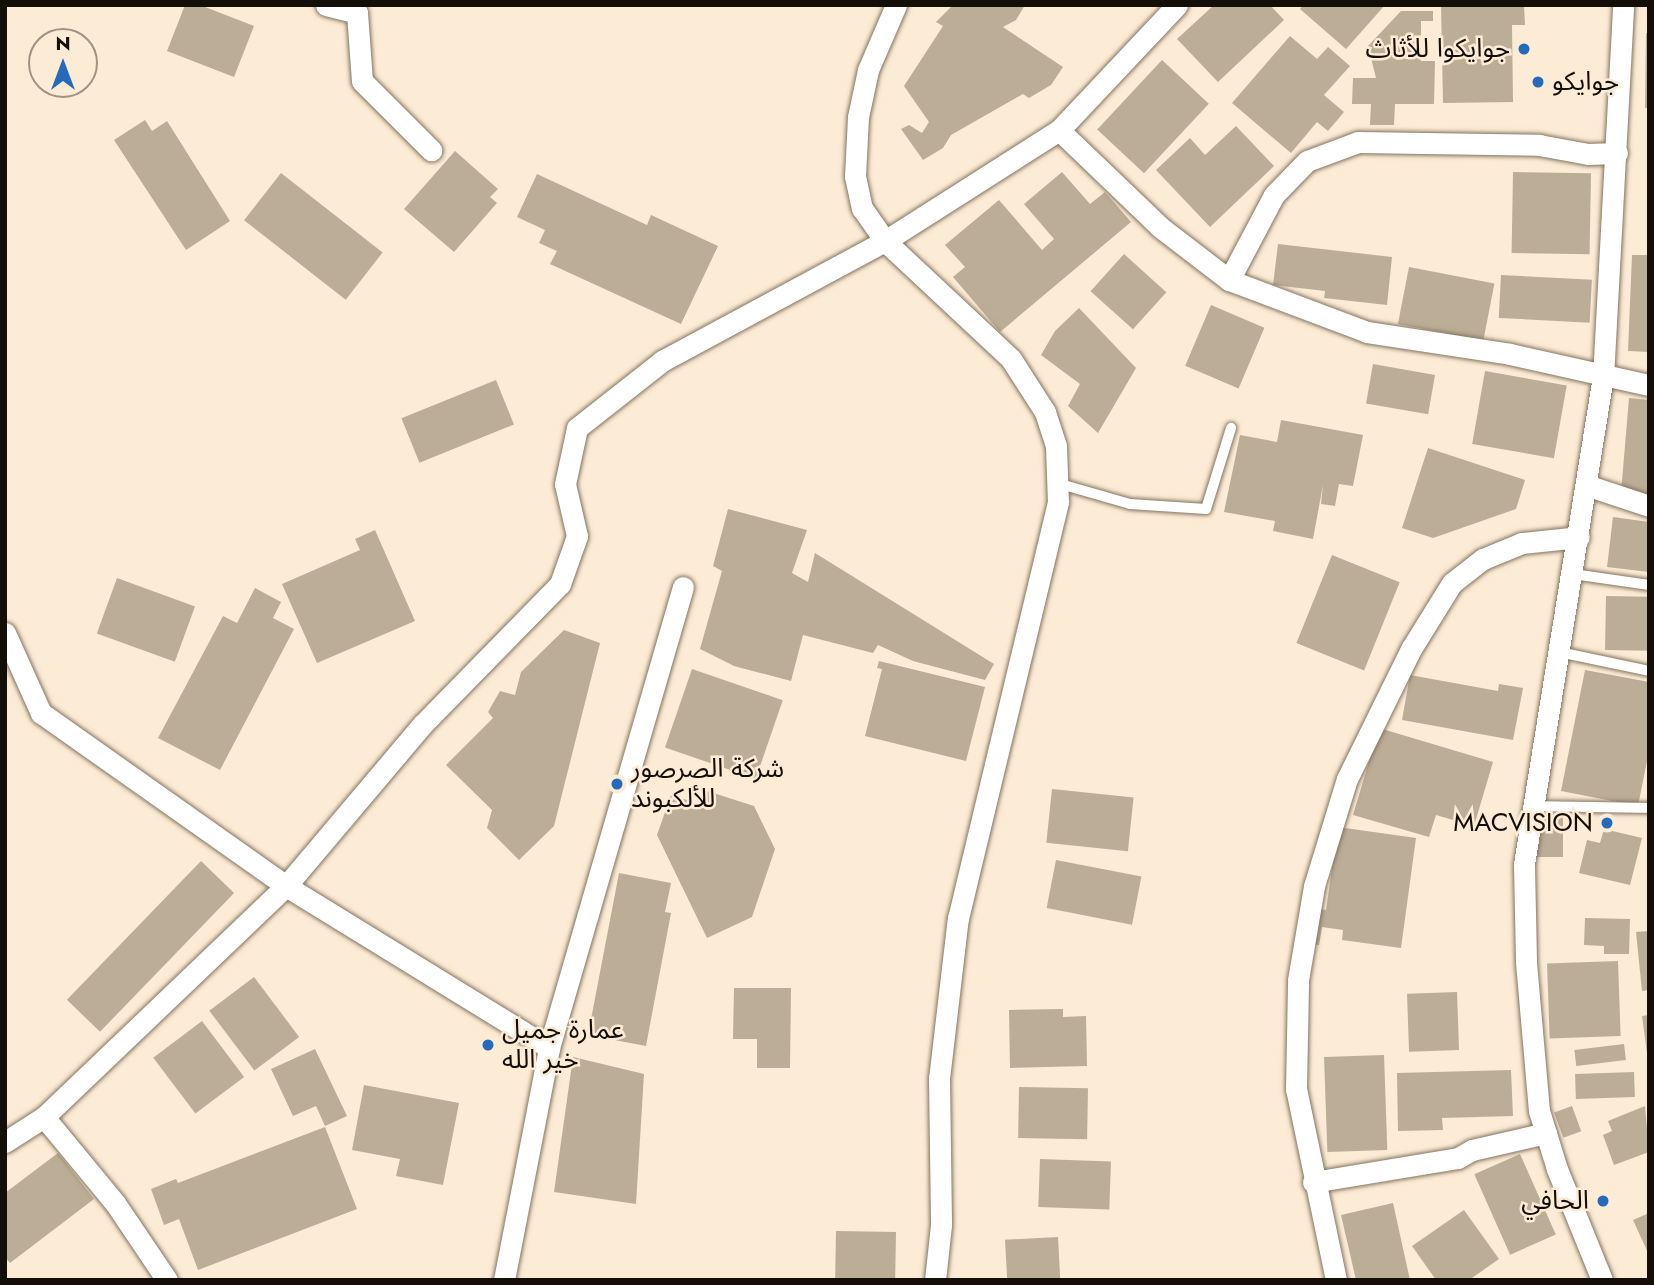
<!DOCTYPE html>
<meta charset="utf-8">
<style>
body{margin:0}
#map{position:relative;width:1654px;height:1285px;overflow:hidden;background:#fcebd5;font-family:Jost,"Noto Sans Arabic",sans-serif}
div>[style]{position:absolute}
.building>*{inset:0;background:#bcad97;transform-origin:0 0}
.roads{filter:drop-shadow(0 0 2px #827460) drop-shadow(0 0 2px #827460)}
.lane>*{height:10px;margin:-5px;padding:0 5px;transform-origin:5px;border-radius:5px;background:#fff}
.street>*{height:21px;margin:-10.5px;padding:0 10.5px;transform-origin:10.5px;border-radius:10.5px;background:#fff}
.dots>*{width:19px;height:19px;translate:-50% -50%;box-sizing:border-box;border:4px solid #fcebd5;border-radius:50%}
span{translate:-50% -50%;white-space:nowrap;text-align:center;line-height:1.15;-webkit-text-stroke:5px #fcebd5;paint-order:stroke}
.poi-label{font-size:26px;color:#130e07}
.right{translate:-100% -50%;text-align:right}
.left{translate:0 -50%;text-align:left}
.frame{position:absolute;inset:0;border:7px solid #130e07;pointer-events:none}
.north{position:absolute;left:28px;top:28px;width:70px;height:70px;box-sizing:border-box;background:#fcebd5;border:2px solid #9f9383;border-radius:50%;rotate:0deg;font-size:19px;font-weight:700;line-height:28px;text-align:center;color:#130e07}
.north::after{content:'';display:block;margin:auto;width:24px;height:32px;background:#266abb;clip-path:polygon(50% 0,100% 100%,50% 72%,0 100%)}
</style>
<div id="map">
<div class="building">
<i style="clip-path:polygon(185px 5px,200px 5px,254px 26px,234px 77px,167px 51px)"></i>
<i style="clip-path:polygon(953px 5px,1025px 5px,1016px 20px,1003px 27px,1063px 67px,1051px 85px,1029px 98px,1023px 94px,951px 135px,943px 148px,923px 160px,901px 129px,909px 125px,922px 133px,929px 122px,904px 86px,943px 26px,936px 22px)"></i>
<i style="clip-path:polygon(1214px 5px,1270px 5px,1284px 20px,1218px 82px,1177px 39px)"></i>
<i style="clip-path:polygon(1303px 5px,1385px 5px,1346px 49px,1300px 9px)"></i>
<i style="clip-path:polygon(1441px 5px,1524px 5px,1525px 25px,1512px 25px,1513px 102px,1443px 103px)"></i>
<i style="clip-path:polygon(1401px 11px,1433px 11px,1433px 21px,1421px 21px,1421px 61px,1435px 61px,1434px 104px,1395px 104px,1394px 125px,1370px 125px,1371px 104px,1352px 104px,1353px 78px,1376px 78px,1368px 46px)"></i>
<i style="clip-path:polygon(1646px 33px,1649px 33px,1649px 108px,1645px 108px)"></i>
<i style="clip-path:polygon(1290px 36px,1317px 59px,1328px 47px,1350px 66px,1324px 95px,1344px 112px,1328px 131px,1317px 122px,1291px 153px,1232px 103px)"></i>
<i style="left:1162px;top:60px;width:64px;height:95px;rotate:43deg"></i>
<i style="clip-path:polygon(145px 120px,152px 131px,167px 121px,230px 221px,186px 250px,114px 140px)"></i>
<i style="clip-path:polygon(1236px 126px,1274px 166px,1210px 227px,1156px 170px,1190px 138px,1205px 155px)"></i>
<i style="clip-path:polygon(455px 151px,498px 189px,490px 197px,497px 203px,454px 252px,404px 209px)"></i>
<i style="clip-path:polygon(1062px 172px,1090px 204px,1105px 192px,1131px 222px,1000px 332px,953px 277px,965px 267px,945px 245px,999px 200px,1042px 250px,1054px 239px,1024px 204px)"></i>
<i style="left:1513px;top:172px;width:78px;height:81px;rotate:1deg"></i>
<i style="left:281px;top:173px;width:129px;height:60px;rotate:38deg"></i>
<i style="clip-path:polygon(537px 174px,647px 225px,651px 215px,718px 246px,681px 324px,550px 264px,557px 251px,539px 243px,545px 230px,517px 217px)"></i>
<i style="clip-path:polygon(1278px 244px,1392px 257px,1387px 305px,1324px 298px,1325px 291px,1273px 285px)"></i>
<i style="left:1124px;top:254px;width:57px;height:50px;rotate:42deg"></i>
<i style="clip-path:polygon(1632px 255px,1649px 255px,1649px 352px,1628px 351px)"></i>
<i style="left:1409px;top:267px;width:87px;height:58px;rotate:11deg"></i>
<i style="left:1501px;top:275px;width:91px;height:43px;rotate:3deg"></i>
<i style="left:1211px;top:305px;width:58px;height:66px;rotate:23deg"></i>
<i style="clip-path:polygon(1079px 308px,1136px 368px,1098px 433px,1068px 406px,1080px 384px,1041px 355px,1055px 331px)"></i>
<i style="left:1373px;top:364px;width:63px;height:40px;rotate:10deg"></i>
<i style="left:1485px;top:371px;width:83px;height:74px;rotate:10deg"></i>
<i style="left:496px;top:380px;width:48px;height:102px;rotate:68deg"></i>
<i style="clip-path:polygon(1629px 398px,1649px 400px,1649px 495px,1621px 493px)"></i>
<i style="clip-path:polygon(1281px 420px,1363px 435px,1353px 486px,1339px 484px,1335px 506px,1321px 504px,1323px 485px,1313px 539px,1273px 531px,1275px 521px,1224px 512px,1240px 435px,1277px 442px)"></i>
<i style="clip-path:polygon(1428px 448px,1525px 480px,1516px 509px,1433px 538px,1402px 528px)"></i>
<i style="clip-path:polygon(728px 509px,807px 530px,792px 573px,808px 582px,815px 553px,994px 664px,985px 680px,913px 661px,878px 645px,873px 653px,803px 635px,791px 681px,734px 666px,700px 649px,722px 571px,713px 566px)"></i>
<i style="clip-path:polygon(1613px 517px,1649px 522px,1649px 572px,1607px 567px)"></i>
<i style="clip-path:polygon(375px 530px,415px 621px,317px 663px,282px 584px,360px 550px,355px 539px)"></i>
<i style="left:1332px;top:555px;width:73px;height:95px;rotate:22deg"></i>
<i style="left:117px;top:578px;width:83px;height:59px;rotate:20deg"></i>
<i style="clip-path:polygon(255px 588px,281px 602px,273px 618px,294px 629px,220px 770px,158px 738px,223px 616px,237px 623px)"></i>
<i style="left:1606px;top:596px;width:43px;height:54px;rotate:1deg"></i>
<i style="clip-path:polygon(564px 630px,600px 643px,554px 826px,519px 860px,487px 828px,492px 810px,446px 765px,493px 718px,488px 712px,500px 691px,515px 695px,521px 672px)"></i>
<i style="clip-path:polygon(879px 661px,985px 687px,966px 761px,865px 736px,882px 669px,877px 668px)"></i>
<i style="left:692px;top:669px;width:96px;height:83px;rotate:19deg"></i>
<i style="clip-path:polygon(1585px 670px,1649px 682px,1649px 751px,1638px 806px,1561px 791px)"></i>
<i style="clip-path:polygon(1410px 675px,1498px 691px,1499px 684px,1523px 688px,1513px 740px,1402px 720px)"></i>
<i style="clip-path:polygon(1379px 728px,1493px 762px,1474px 826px,1436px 815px,1429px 837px,1353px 815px)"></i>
<i style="left:1052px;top:789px;width:82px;height:54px;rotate:6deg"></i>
<i style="clip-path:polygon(704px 790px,754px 806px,775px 849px,752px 917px,707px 938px,657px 835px,671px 795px,700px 804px)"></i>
<i style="left:1536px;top:816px;width:27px;height:41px"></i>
<i style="clip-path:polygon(1338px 827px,1416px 838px,1401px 948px,1342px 940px,1343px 930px,1322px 927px,1319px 945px,1307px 944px,1312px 908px,1326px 910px)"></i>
<i style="clip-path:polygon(1604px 829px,1642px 838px,1630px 885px,1579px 873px,1587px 840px,1600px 843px)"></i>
<i style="left:1056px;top:860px;width:87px;height:49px;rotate:11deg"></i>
<i style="left:201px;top:861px;width:46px;height:193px;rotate:44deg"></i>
<i style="clip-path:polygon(619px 873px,671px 883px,665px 912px,671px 913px,646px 1046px,588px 1035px)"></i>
<i style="clip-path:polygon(1585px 918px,1630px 919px,1629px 954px,1604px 954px,1604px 946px,1584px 945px)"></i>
<i style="clip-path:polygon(1649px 931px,1649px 990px,1642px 991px,1636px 932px)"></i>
<i style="left:1618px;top:961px;width:75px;height:71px;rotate:88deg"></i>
<i style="left:254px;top:977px;width:75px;height:56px;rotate:53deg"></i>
<i style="clip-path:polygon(734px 988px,791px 988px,790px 1068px,757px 1068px,757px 1039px,733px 1039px)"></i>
<i style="left:1457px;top:992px;width:58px;height:50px;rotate:88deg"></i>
<i style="clip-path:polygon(1063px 1009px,1063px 1017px,1086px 1016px,1087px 1066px,1010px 1068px,1009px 1010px)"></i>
<i style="clip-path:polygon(1649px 1015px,1649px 1053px,1647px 1053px,1642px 1016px)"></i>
<i style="left:202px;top:1021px;width:70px;height:61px;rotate:53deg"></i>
<i style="left:1624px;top:1044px;width:16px;height:50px;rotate:83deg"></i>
<i style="clip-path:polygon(315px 1049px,347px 1116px,325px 1126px,316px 1106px,293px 1116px,271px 1069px)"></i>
<i style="left:1384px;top:1055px;width:95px;height:60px;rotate:88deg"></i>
<i style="clip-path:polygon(573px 1057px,644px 1074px,636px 1204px,554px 1192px)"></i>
<i style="clip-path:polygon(1511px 1070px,1513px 1116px,1442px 1118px,1443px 1130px,1398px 1131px,1397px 1073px)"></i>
<i style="left:1634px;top:1072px;width:25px;height:59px;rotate:88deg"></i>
<i style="clip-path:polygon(364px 1085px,459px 1103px,443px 1185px,396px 1176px,400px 1159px,352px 1150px)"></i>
<i style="left:1019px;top:1087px;width:69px;height:51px;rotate:1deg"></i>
<i style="left:1572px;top:1106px;width:27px;height:19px;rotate:70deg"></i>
<i style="clip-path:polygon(1645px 1106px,1649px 1152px,1614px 1165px,1603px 1135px,1612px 1131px,1608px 1121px)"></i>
<i style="clip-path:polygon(325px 1127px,357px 1209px,198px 1270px,179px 1219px,164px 1225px,151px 1189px,176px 1179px,178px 1183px)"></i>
<i style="clip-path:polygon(58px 1153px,94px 1199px,10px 1263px,5px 1257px,5px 1193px)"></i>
<i style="left:1520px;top:1154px;width:88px;height:50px;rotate:66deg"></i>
<i style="left:1040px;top:1159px;width:71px;height:48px;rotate:2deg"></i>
<i style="clip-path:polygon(1393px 1203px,1410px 1280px,1356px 1280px,1341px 1215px)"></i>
<i style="clip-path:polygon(1464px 1210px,1499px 1259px,1469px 1280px,1436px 1280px,1412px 1246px)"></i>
<i style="clip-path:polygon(1649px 1213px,1649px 1255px,1633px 1220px)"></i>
<i style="left:836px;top:1231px;width:60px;height:49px;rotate:1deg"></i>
<i style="left:1058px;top:1237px;width:43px;height:53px;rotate:87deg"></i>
</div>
<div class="roads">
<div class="lane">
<i style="left:1057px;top:483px;width:76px;rotate:16deg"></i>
<i style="left:1130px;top:504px;width:76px;rotate:3.8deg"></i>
<i style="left:1206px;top:509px;width:85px;rotate:-72.8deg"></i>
<i style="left:1573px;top:574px;width:77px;rotate:8.2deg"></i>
<i style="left:1559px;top:652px;width:92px;rotate:11.9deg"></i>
<i style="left:1533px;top:806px;width:116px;rotate:1deg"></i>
</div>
<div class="street">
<i style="left:326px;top:5px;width:32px;rotate:14deg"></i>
<i style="left:357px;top:13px;width:68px;rotate:85.8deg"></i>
<i style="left:362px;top:81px;width:98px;rotate:45deg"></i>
<i style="left:896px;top:5px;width:71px;rotate:113.3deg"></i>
<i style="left:868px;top:70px;width:48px;rotate:102deg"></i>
<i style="left:858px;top:117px;width:59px;rotate:92.9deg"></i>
<i style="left:855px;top:176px;width:33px;rotate:78deg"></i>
<i style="left:862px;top:208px;width:40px;rotate:55.1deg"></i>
<i style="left:885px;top:241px;width:173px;rotate:43.1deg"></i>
<i style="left:1011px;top:359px;width:63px;rotate:57.3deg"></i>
<i style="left:1045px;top:412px;width:36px;rotate:72deg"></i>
<i style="left:1056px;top:446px;width:56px;rotate:88deg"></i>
<i style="left:1058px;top:502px;width:427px;rotate:103.5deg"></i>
<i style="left:958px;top:917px;width:162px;rotate:96.7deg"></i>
<i style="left:939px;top:1078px;width:147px;rotate:89.2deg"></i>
<i style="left:941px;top:1225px;width:55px;rotate:96.2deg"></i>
<i style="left:1177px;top:5px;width:172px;rotate:133.3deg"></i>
<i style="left:1059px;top:130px;width:140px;rotate:43.8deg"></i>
<i style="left:1160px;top:227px;width:87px;rotate:37.5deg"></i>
<i style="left:1229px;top:280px;width:147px;rotate:20.6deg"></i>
<i style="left:1367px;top:332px;width:145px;rotate:8.7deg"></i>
<i style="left:1510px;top:354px;width:142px;rotate:12.6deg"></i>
<i style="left:1229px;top:280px;width:96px;rotate:-62.1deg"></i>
<i style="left:1274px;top:195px;width:47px;rotate:-45.9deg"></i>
<i style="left:1307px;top:161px;width:54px;rotate:-20.4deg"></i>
<i style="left:1358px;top:142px;width:181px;rotate:0.9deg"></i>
<i style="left:1539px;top:145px;width:50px;rotate:10.4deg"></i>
<i style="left:1588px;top:154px;width:29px;rotate:-2deg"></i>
<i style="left:1586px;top:485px;width:66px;rotate:18.4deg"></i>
<i style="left:5px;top:633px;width:88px;rotate:65.8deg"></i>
<i style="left:41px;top:713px;width:300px;rotate:35.2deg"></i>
<i style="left:286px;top:886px;width:309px;rotate:31.6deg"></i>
<i style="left:44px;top:1117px;width:112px;rotate:50.5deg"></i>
<i style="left:115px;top:1203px;width:93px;rotate:56deg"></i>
<i style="left:5px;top:1142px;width:46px;rotate:-32.7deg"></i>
<i style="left:44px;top:1117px;width:335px;rotate:-43.7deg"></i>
<i style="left:286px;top:886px;width:211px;rotate:-49.8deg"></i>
<i style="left:422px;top:725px;width:197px;rotate:-45.6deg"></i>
<i style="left:560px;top:584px;width:51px;rotate:-70.5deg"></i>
<i style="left:577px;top:536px;width:53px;rotate:-103deg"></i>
<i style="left:565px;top:484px;width:57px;rotate:-77.9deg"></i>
<i style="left:577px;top:428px;width:108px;rotate:-38.2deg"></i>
<i style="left:662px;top:361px;width:253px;rotate:-28.3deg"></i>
<i style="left:885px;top:241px;width:206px;rotate:-32.5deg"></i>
<i style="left:1313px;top:1182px;width:147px;rotate:-9.4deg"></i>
<i style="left:1458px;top:1158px;width:16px;rotate:-30deg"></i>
<i style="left:1472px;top:1150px;width:76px;rotate:-12.9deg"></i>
<i style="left:504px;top:1280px;width:236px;rotate:-79deg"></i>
<i style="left:549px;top:1048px;width:480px;rotate:-73.8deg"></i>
<i style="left:1336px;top:1280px;width:195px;rotate:-101.8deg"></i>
<i style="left:1296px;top:1089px;width:109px;rotate:-88.9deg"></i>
<i style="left:1298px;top:980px;width:95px;rotate:-80.3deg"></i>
<i style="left:1314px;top:886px;width:112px;rotate:-72.9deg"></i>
<i style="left:1347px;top:779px;width:145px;rotate:-63.8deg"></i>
<i style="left:1411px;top:649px;width:78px;rotate:-58.2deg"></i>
<i style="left:1452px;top:583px;width:39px;rotate:-38deg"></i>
<i style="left:1483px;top:559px;width:42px;rotate:-22.3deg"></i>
<i style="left:1522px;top:543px;width:57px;rotate:-6deg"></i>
<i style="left:1602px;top:1280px;width:120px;rotate:-112.1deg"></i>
<i style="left:1557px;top:1169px;width:61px;rotate:-107.2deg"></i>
<i style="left:1539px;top:1111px;width:151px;rotate:-95deg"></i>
<i style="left:1526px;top:961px;width:97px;rotate:-91.2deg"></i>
<i style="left:1524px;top:864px;width:492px;rotate:-80.8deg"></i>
<i style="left:1603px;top:378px;width:374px;rotate:-86.9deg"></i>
</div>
</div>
<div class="dots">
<i style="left:1524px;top:49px;background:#266abb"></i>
<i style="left:1538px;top:82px;background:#266abb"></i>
<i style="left:617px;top:784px;background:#266abb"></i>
<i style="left:1607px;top:823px;background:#266abb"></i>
<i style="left:488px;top:1045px;background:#266abb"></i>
<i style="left:1603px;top:1201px;background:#266abb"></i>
</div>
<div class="poi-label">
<span class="right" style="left:1510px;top:49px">جوايكوا للأثاث</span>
<span class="left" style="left:1552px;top:82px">جوايكو</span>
<span class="left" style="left:631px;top:784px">شركة الصرصور<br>للألكبوند</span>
<span class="right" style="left:1593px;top:823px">MACVISION</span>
<span class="left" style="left:502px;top:1045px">عمارة جميل<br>خير الله</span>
<span class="right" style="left:1589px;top:1201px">الحافي</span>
</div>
<div class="frame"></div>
<div class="north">N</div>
</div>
